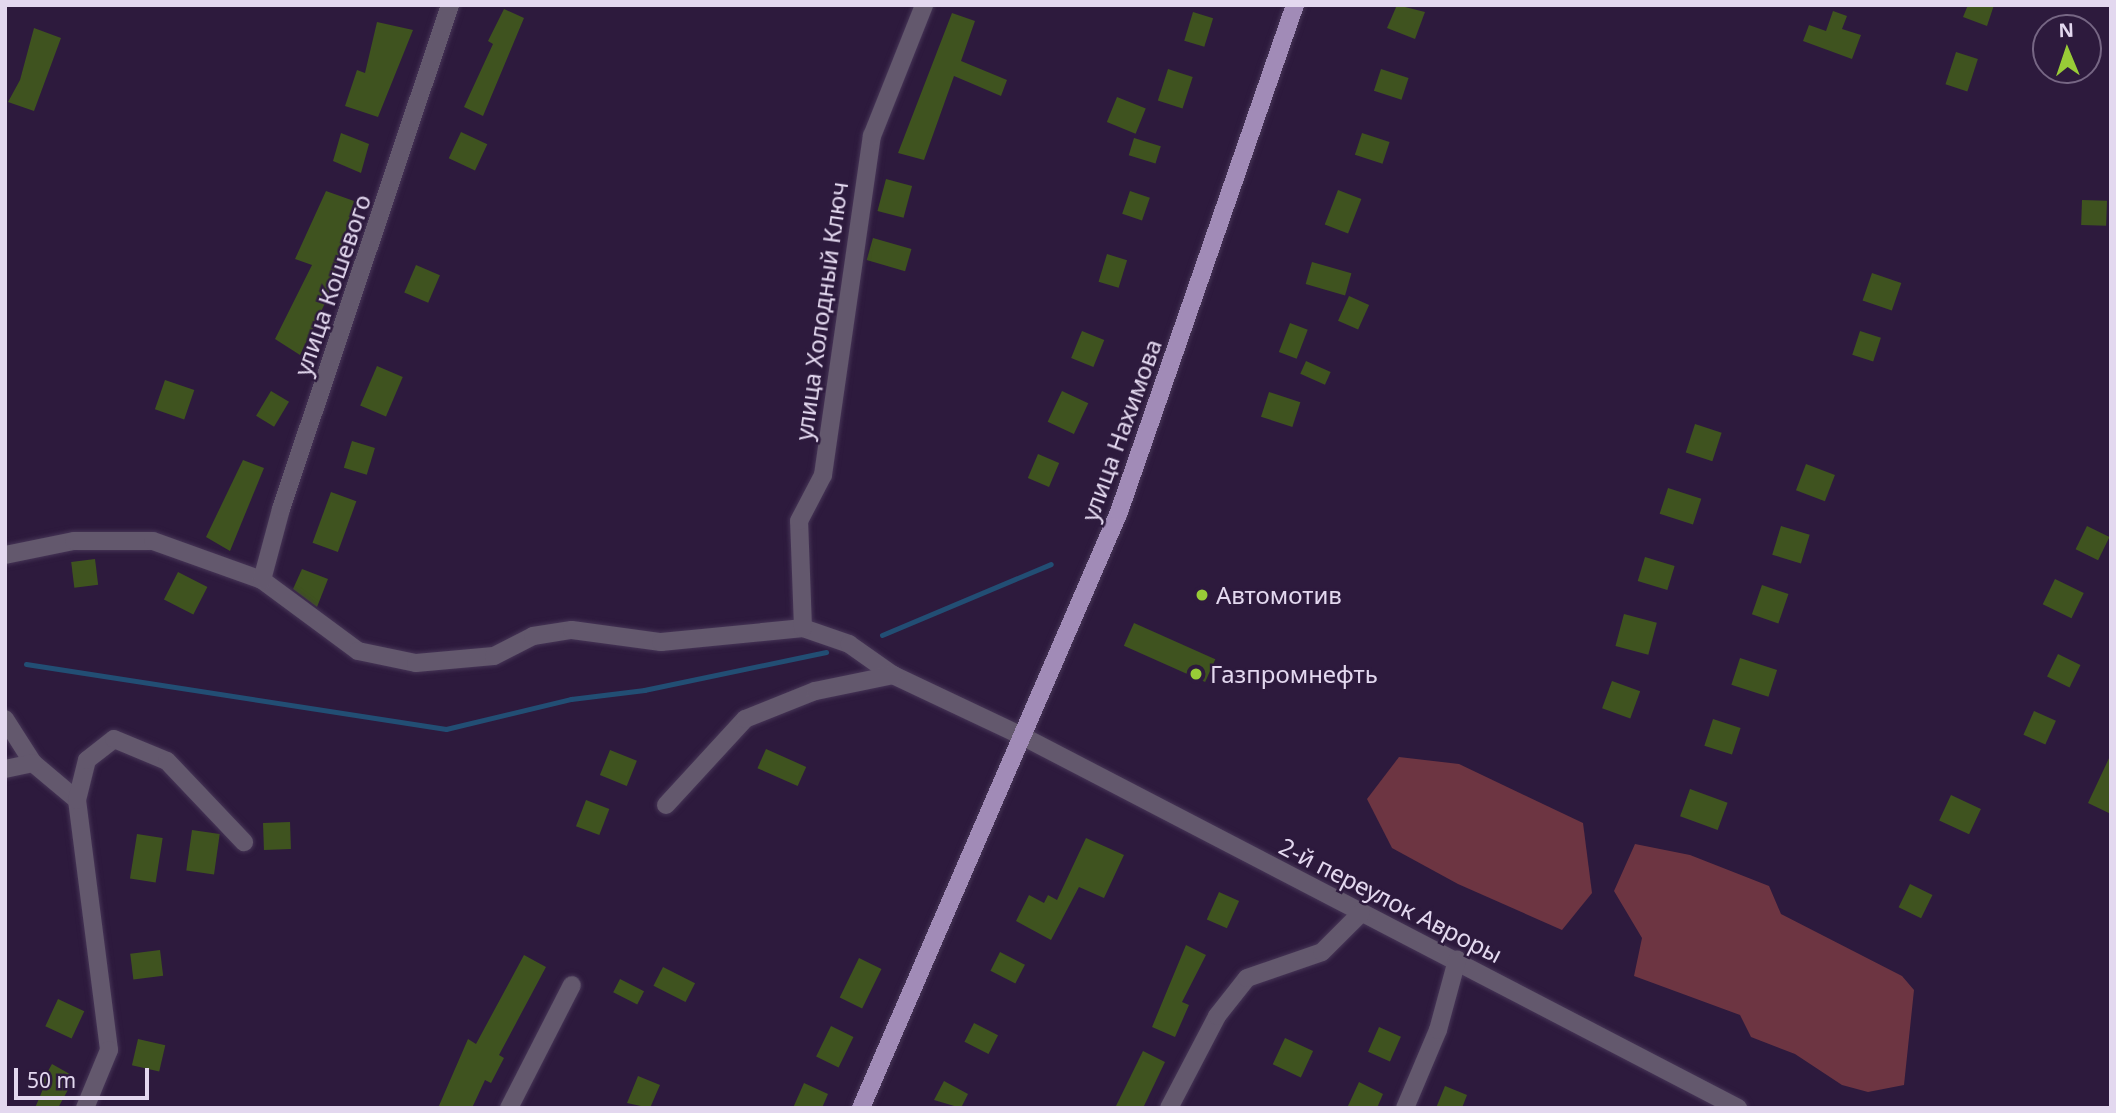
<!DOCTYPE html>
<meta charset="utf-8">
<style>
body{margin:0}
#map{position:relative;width:2116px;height:1113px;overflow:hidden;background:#2d1a3d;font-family:"Noto Sans",sans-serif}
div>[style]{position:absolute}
.forest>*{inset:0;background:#6d3542}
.stream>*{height:5px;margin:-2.5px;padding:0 2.5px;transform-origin:2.5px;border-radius:2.5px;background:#224e74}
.building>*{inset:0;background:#3f531f;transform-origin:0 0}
.roads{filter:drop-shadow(0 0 2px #463556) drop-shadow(0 0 2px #463556)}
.minor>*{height:18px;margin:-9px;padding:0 9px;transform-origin:9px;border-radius:9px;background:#63586d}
.major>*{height:18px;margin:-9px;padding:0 9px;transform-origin:9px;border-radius:9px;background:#a18bb7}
.dots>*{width:19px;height:19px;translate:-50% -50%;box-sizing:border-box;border:4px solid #2d1a3d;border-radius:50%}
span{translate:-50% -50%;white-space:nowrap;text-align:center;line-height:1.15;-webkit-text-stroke:5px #2d1a3d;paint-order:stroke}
.street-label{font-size:24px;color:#e3d8ef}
.poi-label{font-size:24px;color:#e3d8ef}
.left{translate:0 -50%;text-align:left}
.frame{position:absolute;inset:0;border:7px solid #e3d8ef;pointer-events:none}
.north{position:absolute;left:2032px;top:14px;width:70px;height:70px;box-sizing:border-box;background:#2d1a3d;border:2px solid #766684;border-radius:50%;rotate:358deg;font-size:19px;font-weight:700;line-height:28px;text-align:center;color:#e3d8ef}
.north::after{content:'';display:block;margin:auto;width:24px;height:32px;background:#98cb37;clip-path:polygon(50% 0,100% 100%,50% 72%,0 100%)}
.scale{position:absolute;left:14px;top:1068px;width:135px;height:32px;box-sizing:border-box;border:4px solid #e3d8ef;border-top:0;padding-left:9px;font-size:21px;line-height:24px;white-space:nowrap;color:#e3d8ef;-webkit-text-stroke:5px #2d1a3d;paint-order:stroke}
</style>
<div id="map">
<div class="forest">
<i style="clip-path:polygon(1399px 757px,1459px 764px,1583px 823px,1592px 893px,1562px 930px,1458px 884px,1392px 848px,1367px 799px)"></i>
<i style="clip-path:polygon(1635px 844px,1690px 855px,1769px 886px,1781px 914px,1902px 976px,1914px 990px,1904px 1085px,1868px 1092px,1842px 1085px,1795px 1054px,1751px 1037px,1740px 1015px,1634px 976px,1642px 938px,1614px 891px)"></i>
</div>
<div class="stream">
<i style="left:882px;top:635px;width:183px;rotate:-22.8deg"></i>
<i style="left:26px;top:664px;width:425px;rotate:8.8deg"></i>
<i style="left:446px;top:729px;width:129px;rotate:-13.5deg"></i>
<i style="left:571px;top:699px;width:74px;rotate:-7deg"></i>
<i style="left:644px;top:690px;width:186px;rotate:-11.8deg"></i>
</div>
<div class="building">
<i style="clip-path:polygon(1397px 5px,1425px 12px,1415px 39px,1387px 28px)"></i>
<i style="clip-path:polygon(1968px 5px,1994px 5px,1987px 26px,1963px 17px)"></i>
<i style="clip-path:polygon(504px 9px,524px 18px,483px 116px,464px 107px,493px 44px,488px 41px)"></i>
<i style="clip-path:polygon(1833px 11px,1847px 16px,1842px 29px,1861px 35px,1852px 59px,1803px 41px,1809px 25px,1826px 31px)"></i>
<i style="left:1193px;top:12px;width:21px;height:30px;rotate:17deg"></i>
<i style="clip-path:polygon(952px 13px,975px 21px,961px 61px,1007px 80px,1001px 96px,954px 76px,924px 160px,898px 153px)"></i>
<i style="clip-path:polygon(377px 22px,413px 30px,378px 117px,345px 106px,357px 70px,365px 73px)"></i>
<i style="clip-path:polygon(34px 28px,61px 38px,34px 111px,8px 102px,20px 80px)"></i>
<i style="left:1956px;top:52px;width:23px;height:34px;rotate:18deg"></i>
<i style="left:1168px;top:69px;width:26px;height:33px;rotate:18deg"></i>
<i style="left:1381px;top:69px;width:29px;height:23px;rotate:18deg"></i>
<i style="left:1117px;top:97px;width:31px;height:27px;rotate:22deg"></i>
<i style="left:461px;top:132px;width:29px;height:29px;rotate:25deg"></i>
<i style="clip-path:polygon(341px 133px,369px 144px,361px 173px,333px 161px)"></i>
<i style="left:1362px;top:133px;width:29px;height:23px;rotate:18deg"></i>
<i style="left:1134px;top:138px;width:28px;height:18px;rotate:17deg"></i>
<i style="left:886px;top:179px;width:27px;height:33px;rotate:15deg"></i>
<i style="left:1338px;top:190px;width:25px;height:37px;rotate:21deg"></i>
<i style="clip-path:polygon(326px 191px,354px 201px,327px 299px,300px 355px,275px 339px,312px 265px,295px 259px)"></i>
<i style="left:1130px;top:191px;width:21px;height:24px;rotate:19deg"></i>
<i style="left:2082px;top:200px;width:25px;height:25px;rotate:2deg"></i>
<i style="left:873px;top:238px;width:40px;height:23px;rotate:16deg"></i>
<i style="left:1107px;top:254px;width:21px;height:29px;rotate:17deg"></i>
<i style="left:1312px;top:262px;width:41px;height:23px;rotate:16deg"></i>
<i style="left:416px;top:265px;width:26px;height:30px;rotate:23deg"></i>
<i style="left:1872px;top:273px;width:31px;height:29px;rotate:19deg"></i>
<i style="left:1349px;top:296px;width:22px;height:27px;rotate:24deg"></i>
<i style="left:1290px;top:323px;width:19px;height:31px;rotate:21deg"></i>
<i style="left:1082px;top:331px;width:24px;height:29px;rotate:22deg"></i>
<i style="left:1860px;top:331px;width:22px;height:25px;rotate:18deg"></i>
<i style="left:1306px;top:361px;width:27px;height:14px;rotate:24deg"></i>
<i style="left:377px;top:366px;width:28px;height:43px;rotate:23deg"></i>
<i style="left:165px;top:380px;width:31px;height:31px;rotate:19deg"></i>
<i style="left:271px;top:391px;width:21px;height:29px;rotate:31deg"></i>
<i style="left:1062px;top:391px;width:29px;height:34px;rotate:25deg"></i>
<i style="left:1269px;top:392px;width:33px;height:26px;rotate:18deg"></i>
<i style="left:1695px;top:424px;width:28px;height:30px;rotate:18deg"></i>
<i style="left:352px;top:441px;width:24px;height:28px;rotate:17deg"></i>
<i style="left:1038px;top:454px;width:23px;height:26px;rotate:23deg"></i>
<i style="clip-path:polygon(243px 460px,264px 468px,230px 551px,206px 537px)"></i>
<i style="left:1806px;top:464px;width:31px;height:28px;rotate:21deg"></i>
<i style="left:1668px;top:488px;width:35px;height:27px;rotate:18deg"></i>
<i style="left:331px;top:492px;width:27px;height:54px;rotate:20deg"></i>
<i style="left:1781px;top:526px;width:30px;height:30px;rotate:17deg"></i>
<i style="left:2087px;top:526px;width:25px;height:26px;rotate:26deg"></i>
<i style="left:1645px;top:557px;width:31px;height:25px;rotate:17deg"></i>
<i style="left:95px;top:559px;width:26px;height:24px;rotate:83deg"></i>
<i style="clip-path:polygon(302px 569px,328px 579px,317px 607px,293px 589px)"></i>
<i style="left:178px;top:572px;width:33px;height:31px;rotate:27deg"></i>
<i style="left:2055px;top:579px;width:32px;height:28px;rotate:26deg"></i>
<i style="left:1762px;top:585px;width:28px;height:31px;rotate:19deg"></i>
<i style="left:1624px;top:614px;width:34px;height:33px;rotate:15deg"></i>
<i style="left:1134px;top:623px;width:89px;height:25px;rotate:24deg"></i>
<i style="left:2058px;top:654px;width:25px;height:25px;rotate:26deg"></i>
<i style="left:1740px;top:658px;width:39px;height:28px;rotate:18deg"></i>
<i style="left:1612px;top:681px;width:30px;height:29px;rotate:20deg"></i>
<i style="left:2034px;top:711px;width:24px;height:26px;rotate:24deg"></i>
<i style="left:1713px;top:719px;width:29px;height:28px;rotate:18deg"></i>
<i style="left:766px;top:749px;width:44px;height:21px;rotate:24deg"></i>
<i style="left:610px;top:750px;width:29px;height:27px;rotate:22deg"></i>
<i style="clip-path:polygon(2111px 754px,2111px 814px,2088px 803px)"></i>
<i style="left:1690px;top:789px;width:40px;height:29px;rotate:20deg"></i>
<i style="left:1951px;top:795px;width:33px;height:28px;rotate:25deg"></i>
<i style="left:586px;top:800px;width:25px;height:28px;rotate:21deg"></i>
<i style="left:290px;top:822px;width:27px;height:27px;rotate:88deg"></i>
<i style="left:192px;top:830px;width:28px;height:41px;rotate:8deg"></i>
<i style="left:137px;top:834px;width:26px;height:45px;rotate:9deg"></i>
<i style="clip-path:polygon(1086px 838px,1124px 855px,1104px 898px,1079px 887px,1051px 940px,1016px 921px,1029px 895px,1044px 903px,1048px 895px,1057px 900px)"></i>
<i style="left:1910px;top:884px;width:25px;height:26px;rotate:26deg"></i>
<i style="left:1219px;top:892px;width:22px;height:30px;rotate:24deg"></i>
<i style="clip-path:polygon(1186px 945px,1206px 955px,1182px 1002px,1189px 1005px,1175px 1037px,1152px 1027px)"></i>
<i style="left:160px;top:950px;width:26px;height:30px;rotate:83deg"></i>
<i style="left:1000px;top:952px;width:28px;height:21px;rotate:27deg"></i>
<i style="clip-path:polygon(524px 955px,546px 967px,499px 1055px,504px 1058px,491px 1083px,485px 1080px,472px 1108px,438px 1108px,468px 1039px,476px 1044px)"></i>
<i style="left:859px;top:958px;width:25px;height:44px;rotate:26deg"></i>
<i style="left:663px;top:967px;width:36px;height:21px;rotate:27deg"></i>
<i style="left:620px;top:979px;width:27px;height:15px;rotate:27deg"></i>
<i style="left:58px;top:999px;width:29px;height:30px;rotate:25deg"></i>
<i style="left:974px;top:1023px;width:27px;height:21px;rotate:27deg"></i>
<i style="left:831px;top:1026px;width:25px;height:34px;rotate:26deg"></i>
<i style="left:1379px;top:1027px;width:24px;height:27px;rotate:24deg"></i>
<i style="left:1285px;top:1038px;width:31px;height:29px;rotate:25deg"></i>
<i style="left:138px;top:1039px;width:28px;height:27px;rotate:13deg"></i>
<i style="clip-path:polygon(1143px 1051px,1165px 1062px,1143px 1108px,1115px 1108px)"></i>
<i style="clip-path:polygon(52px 1064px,75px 1077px,58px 1108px,35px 1108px,43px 1089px,39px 1087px)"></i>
<i style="clip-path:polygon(638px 1076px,660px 1085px,650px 1108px,627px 1103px)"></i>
<i style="clip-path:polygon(944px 1081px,968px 1094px,961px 1108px,934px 1100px)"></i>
<i style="clip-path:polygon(1359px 1082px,1383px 1094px,1377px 1108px,1347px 1108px)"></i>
<i style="clip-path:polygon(804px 1083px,828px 1094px,822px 1108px,793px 1108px)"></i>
<i style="clip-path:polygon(1445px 1086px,1467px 1095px,1462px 1108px,1436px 1108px)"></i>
</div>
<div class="roads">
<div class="minor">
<i style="left:5px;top:555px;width:70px;rotate:-11.5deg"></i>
<i style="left:74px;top:541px;width:79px"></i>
<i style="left:153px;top:541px;width:116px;rotate:19.7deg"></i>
<i style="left:262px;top:580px;width:119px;rotate:36.5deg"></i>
<i style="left:358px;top:651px;width:59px;rotate:11.7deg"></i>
<i style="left:416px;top:663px;width:78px;rotate:-5.1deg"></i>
<i style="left:494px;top:656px;width:44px;rotate:-27.1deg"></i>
<i style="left:533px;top:636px;width:39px;rotate:-9deg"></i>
<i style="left:572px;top:630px;width:90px;rotate:7.7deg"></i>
<i style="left:661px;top:642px;width:143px;rotate:-5.6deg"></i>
<i style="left:803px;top:628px;width:49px;rotate:19.2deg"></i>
<i style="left:849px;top:644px;width:54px;rotate:35.2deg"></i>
<i style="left:893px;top:675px;width:143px;rotate:25.3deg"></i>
<i style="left:1022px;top:736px;width:807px;rotate:27.45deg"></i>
<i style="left:262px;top:580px;width:73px;rotate:-75deg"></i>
<i style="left:281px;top:509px;width:532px;rotate:-71.46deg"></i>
<i style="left:803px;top:628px;width:107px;rotate:-92.1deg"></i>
<i style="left:799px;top:521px;width:52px;rotate:-62.4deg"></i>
<i style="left:823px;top:475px;width:343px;rotate:-81.8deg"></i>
<i style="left:872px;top:136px;width:141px;rotate:-68.3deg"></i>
<i style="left:5px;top:719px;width:52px;rotate:57.5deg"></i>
<i style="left:33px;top:763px;width:57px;rotate:40.1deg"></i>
<i style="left:77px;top:800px;width:252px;rotate:82.7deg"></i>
<i style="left:109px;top:1050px;width:63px;rotate:112.5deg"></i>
<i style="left:5px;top:769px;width:29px;rotate:-12deg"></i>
<i style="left:77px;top:800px;width:41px;rotate:-76deg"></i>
<i style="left:87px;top:760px;width:34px;rotate:-38deg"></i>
<i style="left:114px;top:739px;width:57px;rotate:22.5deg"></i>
<i style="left:167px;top:761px;width:112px;rotate:46.5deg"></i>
<i style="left:666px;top:805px;width:117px;rotate:-47.4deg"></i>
<i style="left:745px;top:719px;width:75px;rotate:-21.8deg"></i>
<i style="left:815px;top:691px;width:80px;rotate:-11.6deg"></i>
<i style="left:509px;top:1108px;width:138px;rotate:-62.9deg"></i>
<i style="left:1169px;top:1108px;width:104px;rotate:-62.4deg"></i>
<i style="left:1217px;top:1016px;width:48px;rotate:-51.7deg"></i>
<i style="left:1247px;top:978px;width:79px;rotate:-19.1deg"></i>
<i style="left:1322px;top:952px;width:55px;rotate:-45deg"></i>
<i style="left:1405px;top:1108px;width:85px;rotate:-67.1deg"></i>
<i style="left:1438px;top:1030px;width:73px;rotate:-74.8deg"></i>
</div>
<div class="major">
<i style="left:861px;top:1108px;width:649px;rotate:-66.59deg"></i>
<i style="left:1119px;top:512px;width:537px;rotate:-70.86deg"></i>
</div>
</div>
<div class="dots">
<i style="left:1202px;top:595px;background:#98cb37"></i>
<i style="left:1196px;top:674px;background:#98cb37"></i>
</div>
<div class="street-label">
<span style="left:332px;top:285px;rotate:-71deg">улица Кошевого</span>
<span style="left:821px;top:311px;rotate:-82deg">улица Холодный Ключ</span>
<span style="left:1121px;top:430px;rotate:-70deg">улица Нахимова</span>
<span style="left:1391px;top:900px;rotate:27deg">2-й переулок Авроры</span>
</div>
<div class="poi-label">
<span class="left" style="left:1216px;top:595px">Автомотив</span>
<span class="left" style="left:1210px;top:674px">Газпромнефть</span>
</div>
<div class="frame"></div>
<div class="north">N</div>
<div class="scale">50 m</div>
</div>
